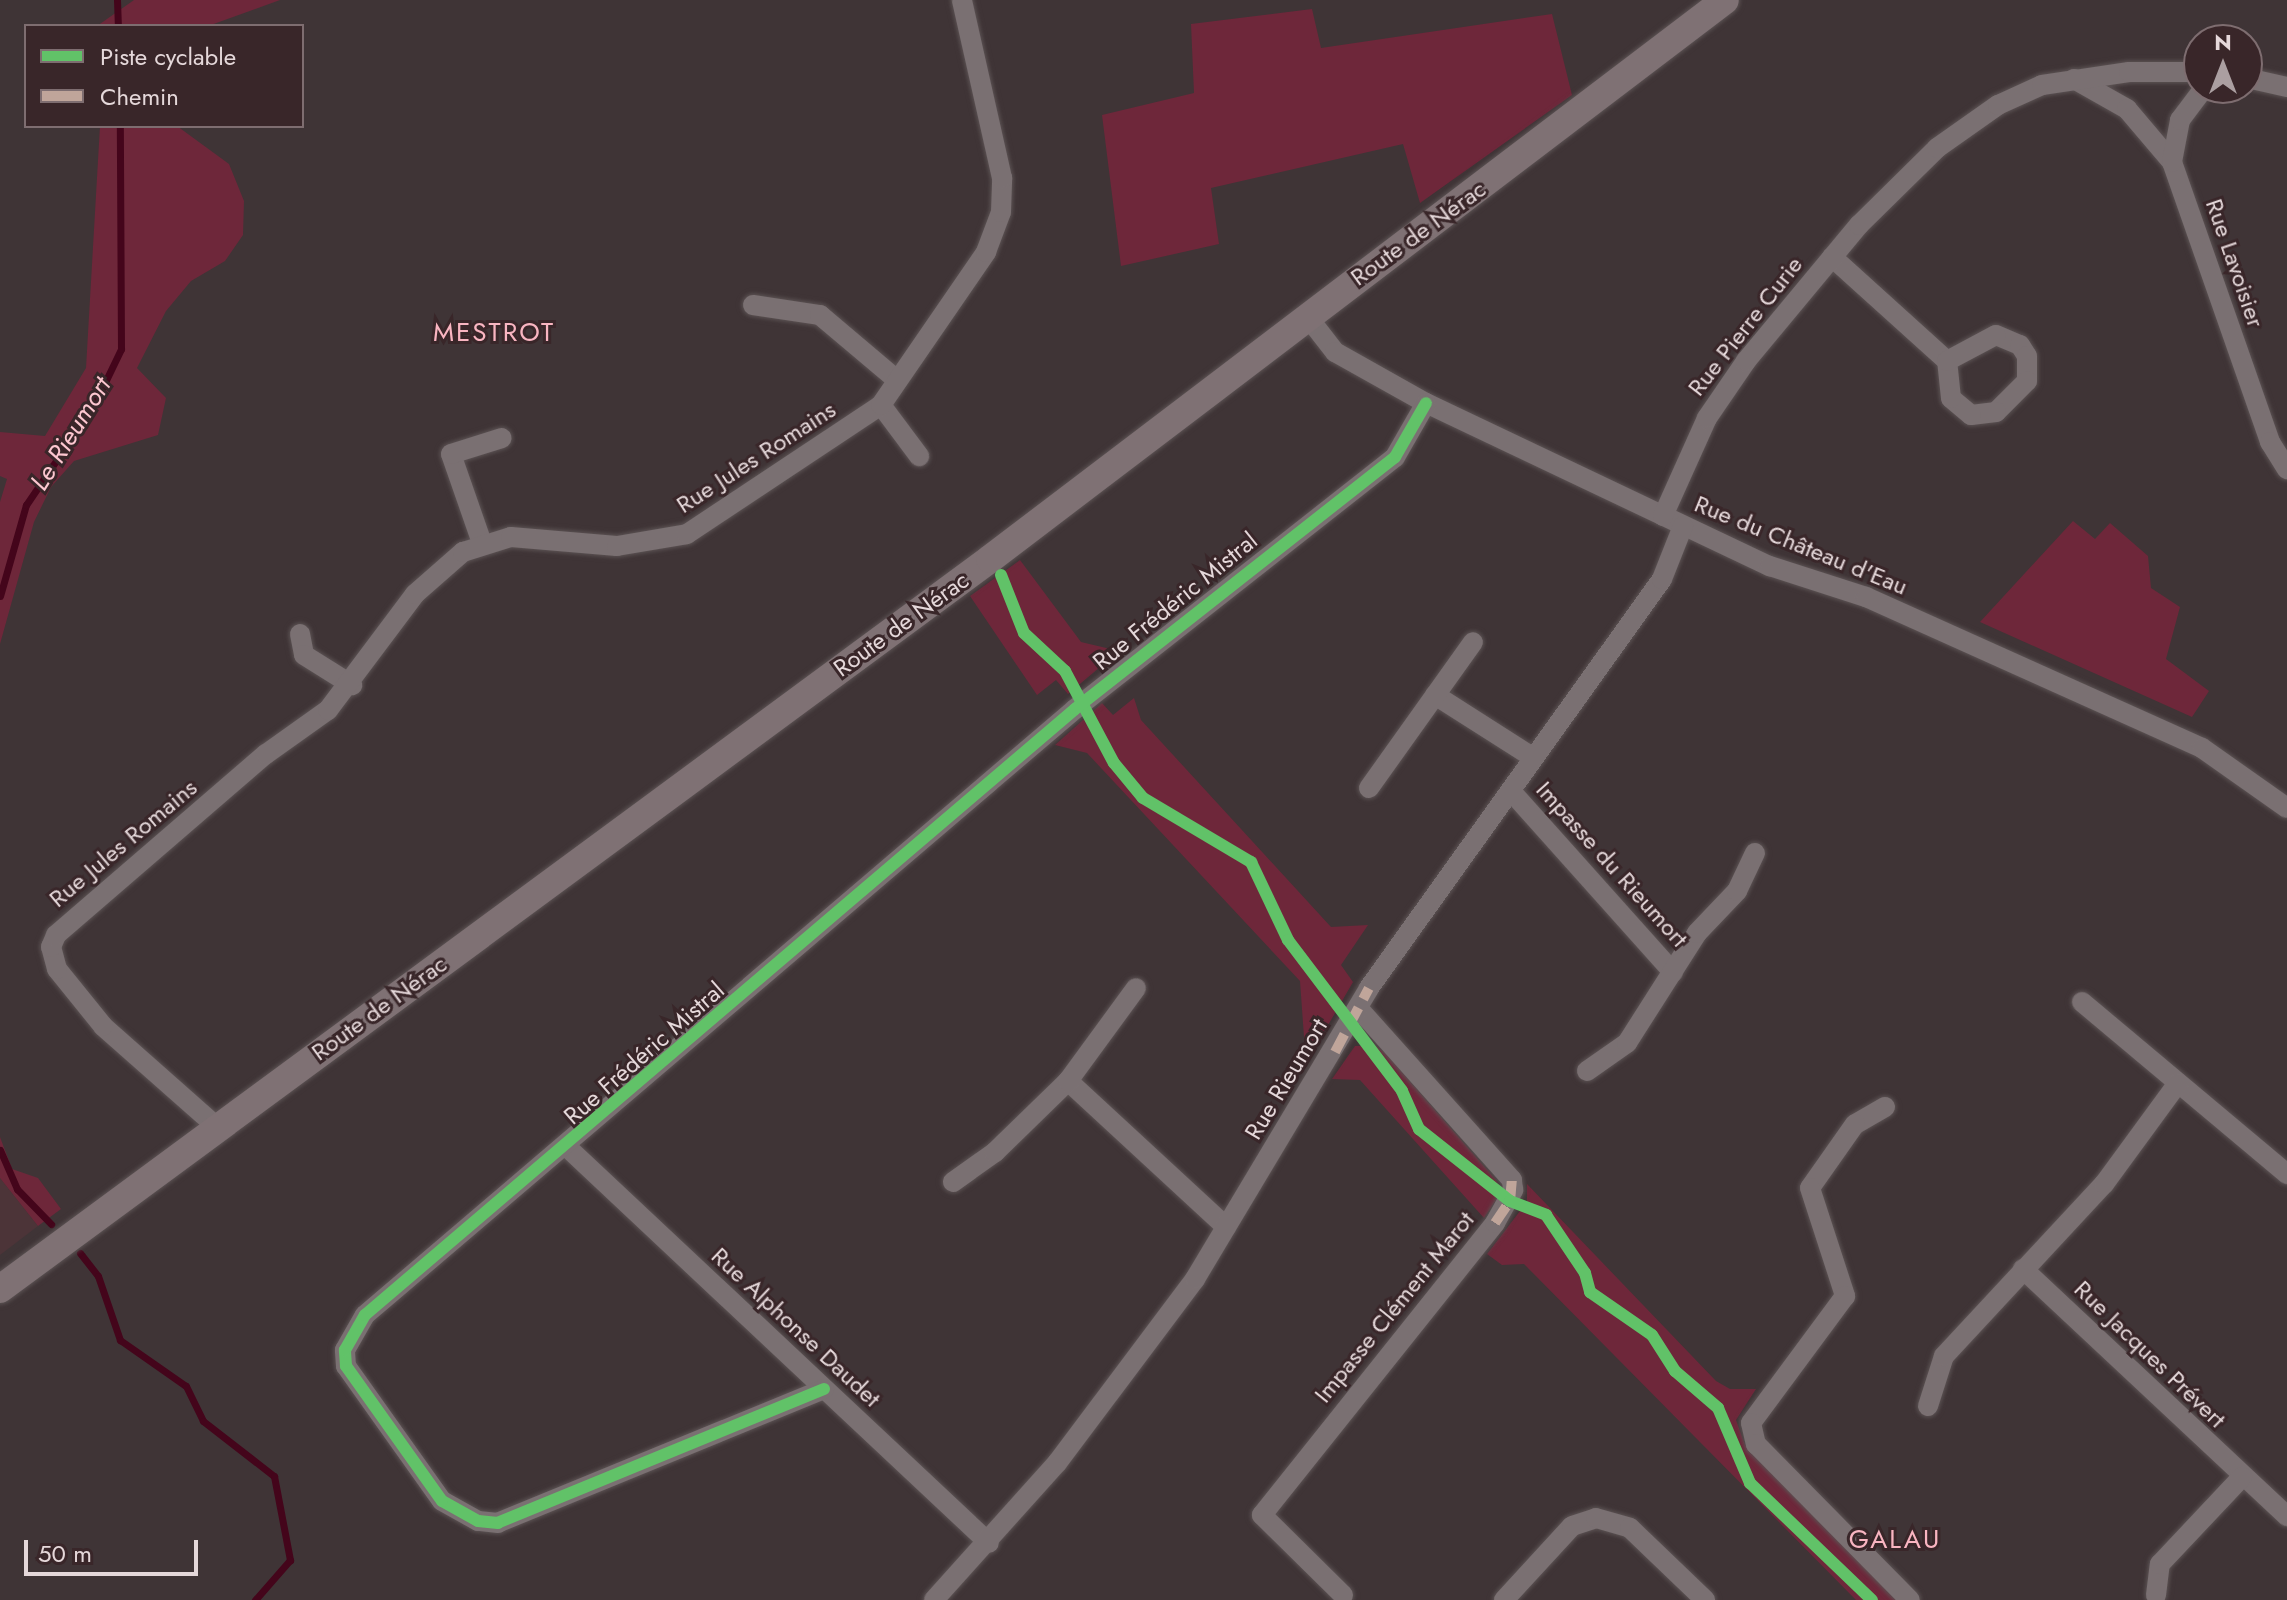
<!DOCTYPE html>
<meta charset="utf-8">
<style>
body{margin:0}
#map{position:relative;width:2287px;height:1600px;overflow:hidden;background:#3f3436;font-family:Jost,sans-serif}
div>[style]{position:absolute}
.built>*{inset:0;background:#4c3438}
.green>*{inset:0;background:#6e273a}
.stream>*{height:7px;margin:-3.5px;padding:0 3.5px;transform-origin:3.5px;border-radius:3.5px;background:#44051b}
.roads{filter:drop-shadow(0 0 2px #5b5253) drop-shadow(0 0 2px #5b5253)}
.minor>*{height:20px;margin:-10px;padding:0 10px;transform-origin:10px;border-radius:10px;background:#7a7072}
.secondary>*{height:28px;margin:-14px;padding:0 14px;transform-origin:14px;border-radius:14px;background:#7f7174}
.quiet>*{height:10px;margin-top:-5px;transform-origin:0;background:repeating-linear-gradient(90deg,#c0a59a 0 20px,transparent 0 30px)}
.cycleway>*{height:12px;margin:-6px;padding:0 6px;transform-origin:6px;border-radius:6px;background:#61c268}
span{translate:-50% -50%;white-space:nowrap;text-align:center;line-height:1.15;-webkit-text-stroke:6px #392629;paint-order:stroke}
.street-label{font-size:24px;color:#e5d8da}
.neighbourhood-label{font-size:26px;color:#f9b5c1;letter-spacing:2px}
.water-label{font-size:26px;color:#fdc7d0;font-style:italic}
.legend{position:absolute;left:24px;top:24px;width:280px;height:104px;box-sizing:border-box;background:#392629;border:2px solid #7e6d70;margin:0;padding:10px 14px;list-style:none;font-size:24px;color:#e5d8da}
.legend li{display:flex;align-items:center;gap:16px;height:40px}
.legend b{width:40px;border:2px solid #7e6d70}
.north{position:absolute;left:2183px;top:24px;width:80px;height:80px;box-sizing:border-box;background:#392629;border:2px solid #7e6d70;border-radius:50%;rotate:0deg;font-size:22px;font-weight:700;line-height:32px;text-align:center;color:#e5d8da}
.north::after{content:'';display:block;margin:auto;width:28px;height:36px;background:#ab9fa1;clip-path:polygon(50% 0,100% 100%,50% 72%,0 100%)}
.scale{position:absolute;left:24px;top:1540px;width:174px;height:36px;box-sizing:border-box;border:4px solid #e5d8da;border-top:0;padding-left:10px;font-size:24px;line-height:28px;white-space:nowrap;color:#e5d8da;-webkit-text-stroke:6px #392629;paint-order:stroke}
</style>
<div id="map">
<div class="built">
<i style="clip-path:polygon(0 1178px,38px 1226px,0 1255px)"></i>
</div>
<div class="green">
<i style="clip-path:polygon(134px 0,280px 0,208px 26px,97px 26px)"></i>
<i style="clip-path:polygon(1312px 9px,1321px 48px,1552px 14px,1572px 95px,1420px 203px,1403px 144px,1211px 188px,1219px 244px,1121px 266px,1102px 115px,1194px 93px,1191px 24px)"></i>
<i style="clip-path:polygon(100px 126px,177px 126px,229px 164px,244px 201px,243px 235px,225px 261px,191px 281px,166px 311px,137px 368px,166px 398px,158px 435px,74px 461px,51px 487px,34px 522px,0 644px,0 502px,7px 479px,0 476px,0 432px,45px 436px,86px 368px)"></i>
<i style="clip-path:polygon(2073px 521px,2095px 539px,2110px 523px,2148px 556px,2151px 588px,2180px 607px,2166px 659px,2209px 691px,2192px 717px,1980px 622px)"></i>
<i style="clip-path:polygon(1020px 560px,1081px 642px,1119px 651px,1068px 694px,1056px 680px,1037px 695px,970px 596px)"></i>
<i style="clip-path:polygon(1134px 698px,1141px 720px,1331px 927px,1368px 925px,1341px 965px,1353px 982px,1313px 1051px,1305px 1051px,1300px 981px,1087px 753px,1055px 745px,1102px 703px,1113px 715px)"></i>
<i style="clip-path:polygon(1355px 1046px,1376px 1046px,1385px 1053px,1496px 1180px,1502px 1191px,1484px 1218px,1360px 1080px,1332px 1079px)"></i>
<i style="clip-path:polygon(0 1137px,12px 1169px,38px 1178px,61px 1209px,38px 1226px,0 1178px)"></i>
<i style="clip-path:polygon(1527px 1184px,1716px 1381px,1730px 1389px,1756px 1389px,1736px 1420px,1745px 1445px,1897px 1600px,1856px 1600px,1524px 1264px,1502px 1265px,1487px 1254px,1527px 1202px)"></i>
</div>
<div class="stream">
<i style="left:117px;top:0;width:26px;rotate:88deg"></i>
<i style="left:0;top:596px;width:95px;rotate:-74.1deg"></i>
<i style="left:26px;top:505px;width:123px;rotate:-55.9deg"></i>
<i style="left:95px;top:403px;width:60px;rotate:-64.3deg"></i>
<i style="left:121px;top:349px;width:223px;rotate:-90.3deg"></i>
<i style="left:0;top:1150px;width:43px;rotate:66.4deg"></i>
<i style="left:17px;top:1189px;width:49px;rotate:45.8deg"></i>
<i style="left:80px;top:1253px;width:29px;rotate:52deg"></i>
<i style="left:98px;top:1276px;width:68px;rotate:71deg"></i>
<i style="left:120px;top:1340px;width:80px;rotate:34.9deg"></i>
<i style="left:186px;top:1386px;width:39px;rotate:64deg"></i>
<i style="left:203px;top:1421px;width:90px;rotate:37.8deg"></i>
<i style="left:274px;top:1476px;width:86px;rotate:79.2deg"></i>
<i style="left:290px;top:1560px;width:53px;rotate:131.2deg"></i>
</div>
<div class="roads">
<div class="minor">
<i style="left:2247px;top:78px;width:41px;rotate:12.7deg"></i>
<i style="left:2074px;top:79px;width:61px;rotate:29.5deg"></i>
<i style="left:2127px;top:109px;width:70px;rotate:49.7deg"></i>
<i style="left:2172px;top:162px;width:297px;rotate:70.7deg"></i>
<i style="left:2270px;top:442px;width:32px;rotate:58deg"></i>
<i style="left:2172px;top:162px;width:43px;rotate:-79.2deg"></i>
<i style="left:2180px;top:120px;width:40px;rotate:-53deg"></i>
<i style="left:1832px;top:257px;width:155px;rotate:42.1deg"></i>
<i style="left:753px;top:305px;width:68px;rotate:8.5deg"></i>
<i style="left:820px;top:315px;width:101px;rotate:40.2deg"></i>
<i style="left:1307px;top:316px;width:46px;rotate:52.1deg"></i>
<i style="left:1335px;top:352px;width:104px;rotate:29.3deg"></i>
<i style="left:1426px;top:403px;width:381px;rotate:25.4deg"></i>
<i style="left:1770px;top:566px;width:101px;rotate:17.9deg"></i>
<i style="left:1866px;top:597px;width:368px;rotate:24.2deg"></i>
<i style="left:2202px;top:748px;width:104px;rotate:35.2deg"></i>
<i style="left:1996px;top:335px;width:26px;rotate:23deg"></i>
<i style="left:2020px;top:345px;width:13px;rotate:58deg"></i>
<i style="left:2027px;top:356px;width:25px;rotate:90deg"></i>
<i style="left:2027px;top:381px;width:44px;rotate:135deg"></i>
<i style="left:1996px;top:412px;width:25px;rotate:173deg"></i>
<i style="left:1971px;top:415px;width:26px;rotate:-140deg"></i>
<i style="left:1951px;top:398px;width:37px;rotate:-96deg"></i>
<i style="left:1947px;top:361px;width:55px;rotate:-28deg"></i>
<i style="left:881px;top:405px;width:64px;rotate:53.3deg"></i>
<i style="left:1663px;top:516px;width:107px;rotate:-65.8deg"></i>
<i style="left:1707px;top:418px;width:69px;rotate:-55.6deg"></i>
<i style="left:1746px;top:361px;width:177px;rotate:-50.3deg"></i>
<i style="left:1859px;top:225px;width:110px;rotate:-44.6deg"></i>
<i style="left:1937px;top:148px;width:75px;rotate:-35.2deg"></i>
<i style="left:1998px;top:105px;width:48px;rotate:-24.4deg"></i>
<i style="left:2042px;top:85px;width:88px;rotate:-8.5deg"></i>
<i style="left:2129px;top:72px;width:70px"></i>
<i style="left:482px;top:543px;width:94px;rotate:-109.2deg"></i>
<i style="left:451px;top:454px;width:53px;rotate:-17.4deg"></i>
<i style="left:300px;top:634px;width:21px;rotate:79deg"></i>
<i style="left:304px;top:655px;width:57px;rotate:32deg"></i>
<i style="left:1435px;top:695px;width:117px;rotate:32.5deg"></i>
<i style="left:1369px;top:788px;width:179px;rotate:-54.5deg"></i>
<i style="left:1511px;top:791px;width:243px;rotate:48.2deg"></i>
<i style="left:2082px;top:1002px;width:268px;rotate:40deg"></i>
<i style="left:1587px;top:1071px;width:49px;rotate:-35deg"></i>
<i style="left:1627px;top:1043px;width:130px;rotate:-57.5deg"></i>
<i style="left:1697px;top:933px;width:58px;rotate:-46.4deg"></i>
<i style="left:1737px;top:891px;width:42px;rotate:-64.7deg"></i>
<i style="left:1068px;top:1081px;width:215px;rotate:42.7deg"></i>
<i style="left:1885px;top:1107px;width:34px;rotate:150deg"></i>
<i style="left:1855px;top:1124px;width:78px;rotate:125.1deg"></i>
<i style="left:1810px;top:1188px;width:114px;rotate:72deg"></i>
<i style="left:1845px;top:1296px;width:158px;rotate:126.5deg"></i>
<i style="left:1751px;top:1423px;width:22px;rotate:77deg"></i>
<i style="left:1756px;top:1444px;width:219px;rotate:45.4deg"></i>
<i style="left:217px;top:1127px;width:152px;rotate:-138.5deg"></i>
<i style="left:103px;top:1026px;width:73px;rotate:-128.9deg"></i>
<i style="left:57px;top:969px;width:23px;rotate:-105deg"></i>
<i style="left:51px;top:947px;width:13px;rotate:-67deg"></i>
<i style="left:56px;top:935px;width:277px;rotate:-40.8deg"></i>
<i style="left:266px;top:754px;width:76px;rotate:-35.4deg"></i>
<i style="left:328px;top:710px;width:145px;rotate:-53.1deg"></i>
<i style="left:415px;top:594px;width:64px;rotate:-41.2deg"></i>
<i style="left:463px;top:552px;width:50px;rotate:-17.4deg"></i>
<i style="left:511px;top:537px;width:106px;rotate:4.9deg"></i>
<i style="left:617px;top:546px;width:71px;rotate:-9.7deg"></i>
<i style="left:687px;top:534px;width:233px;rotate:-33.6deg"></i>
<i style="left:881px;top:405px;width:186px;rotate:-55.5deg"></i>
<i style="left:986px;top:252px;width:43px;rotate:-69.4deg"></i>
<i style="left:1001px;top:212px;width:34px;rotate:-88deg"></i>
<i style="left:1002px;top:178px;width:182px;rotate:-102.7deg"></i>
<i style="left:568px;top:1148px;width:577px;rotate:43.18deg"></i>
<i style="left:953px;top:1182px;width:52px;rotate:-35.5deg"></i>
<i style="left:995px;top:1152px;width:102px;rotate:-44.2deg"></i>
<i style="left:1068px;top:1081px;width:115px;rotate:-53.8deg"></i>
<i style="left:2023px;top:1269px;width:362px;rotate:43.1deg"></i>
<i style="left:824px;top:1389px;width:352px;rotate:157.7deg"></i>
<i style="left:498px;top:1523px;width:20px;rotate:-174deg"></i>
<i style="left:478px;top:1521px;width:41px;rotate:-150.9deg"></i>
<i style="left:442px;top:1501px;width:166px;rotate:-125.4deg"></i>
<i style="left:346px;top:1366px;width:16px;rotate:-94deg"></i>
<i style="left:345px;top:1350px;width:40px;rotate:-60.3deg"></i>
<i style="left:365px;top:1315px;width:933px;rotate:-40.48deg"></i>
<i style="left:1075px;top:709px;width:407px;rotate:-38.2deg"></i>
<i style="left:1395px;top:457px;width:62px;rotate:-60.1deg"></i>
<i style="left:1928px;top:1406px;width:52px;rotate:-72.3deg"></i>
<i style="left:1944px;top:1356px;width:235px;rotate:-47.1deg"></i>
<i style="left:2104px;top:1184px;width:125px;rotate:-53.8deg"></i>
<i style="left:1343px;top:1595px;width:114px;rotate:-135.4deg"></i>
<i style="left:1262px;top:1515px;width:374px;rotate:-51.4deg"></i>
<i style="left:1495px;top:1223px;width:38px;rotate:-61deg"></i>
<i style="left:1513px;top:1190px;width:10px;rotate:-96deg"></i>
<i style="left:1512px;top:1180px;width:231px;rotate:-131.8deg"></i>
<i style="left:2156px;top:1595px;width:31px;rotate:-83deg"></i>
<i style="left:2160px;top:1564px;width:120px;rotate:-46.7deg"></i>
<i style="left:934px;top:1600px;width:184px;rotate:-48.1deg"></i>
<i style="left:1057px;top:1463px;width:230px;rotate:-53.1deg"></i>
<i style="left:1195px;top:1279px;width:339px;rotate:-59.1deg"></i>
<i style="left:1369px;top:988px;width:503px;rotate:-54.38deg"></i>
<i style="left:1662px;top:579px;width:57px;rotate:-68.4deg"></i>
<i style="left:1504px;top:1600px;width:100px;rotate:-47.4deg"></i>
<i style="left:1572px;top:1526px;width:25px;rotate:-18deg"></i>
<i style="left:1596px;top:1518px;width:35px;rotate:16deg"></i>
<i style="left:1630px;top:1528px;width:104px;rotate:43.8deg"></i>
</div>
<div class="secondary">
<i style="left:0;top:1289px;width:1230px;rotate:-36.4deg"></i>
<i style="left:990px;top:559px;width:923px;rotate:-37.25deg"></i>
</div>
</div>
<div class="quiet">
<i style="left:1335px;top:1052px;width:72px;rotate:-62deg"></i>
<i style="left:1495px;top:1223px;width:27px;rotate:-56deg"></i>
<i style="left:1510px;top:1201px;width:21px;rotate:-85deg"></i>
</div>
<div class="cycleway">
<i style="left:1001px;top:575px;width:62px;rotate:68.4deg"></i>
<i style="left:1024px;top:633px;width:56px;rotate:42.8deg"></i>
<i style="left:1065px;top:671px;width:104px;rotate:62deg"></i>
<i style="left:1114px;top:763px;width:45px;rotate:50.4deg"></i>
<i style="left:1143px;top:798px;width:126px;rotate:30.7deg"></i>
<i style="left:1251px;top:862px;width:86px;rotate:64.6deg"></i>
<i style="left:1288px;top:940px;width:189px;rotate:52.9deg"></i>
<i style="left:1402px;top:1091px;width:42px;rotate:65.9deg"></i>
<i style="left:1419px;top:1129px;width:116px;rotate:38.4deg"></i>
<i style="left:1510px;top:1201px;width:39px;rotate:21deg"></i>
<i style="left:1546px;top:1215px;width:70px;rotate:56.1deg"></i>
<i style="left:1585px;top:1273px;width:20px;rotate:75deg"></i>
<i style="left:1590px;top:1292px;width:75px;rotate:34.7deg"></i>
<i style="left:1652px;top:1335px;width:43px;rotate:57.4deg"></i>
<i style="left:1675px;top:1371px;width:57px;rotate:40.7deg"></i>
<i style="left:1718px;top:1408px;width:82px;rotate:66.9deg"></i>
<i style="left:1750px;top:1483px;width:169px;rotate:43.8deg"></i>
<i style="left:824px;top:1389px;width:352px;rotate:157.7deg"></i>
<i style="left:498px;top:1523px;width:20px;rotate:-174deg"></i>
<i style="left:478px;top:1521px;width:41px;rotate:-150.9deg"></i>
<i style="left:442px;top:1501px;width:166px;rotate:-125.4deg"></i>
<i style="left:346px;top:1366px;width:16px;rotate:-94deg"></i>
<i style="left:345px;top:1350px;width:40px;rotate:-60.3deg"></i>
<i style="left:365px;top:1315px;width:933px;rotate:-40.48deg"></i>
<i style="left:1075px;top:709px;width:407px;rotate:-38.2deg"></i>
<i style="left:1395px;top:457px;width:62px;rotate:-60.1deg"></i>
</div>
<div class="street-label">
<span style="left:1418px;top:233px;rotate:-36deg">Route de Nérac</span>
<span style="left:2235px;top:263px;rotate:71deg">Rue Lavoisier</span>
<span style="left:1745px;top:326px;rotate:-52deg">Rue Pierre Curie</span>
<span style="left:756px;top:457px;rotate:-33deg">Rue Jules Romains</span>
<span style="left:1801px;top:545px;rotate:22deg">Rue du Château d'Eau</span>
<span style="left:1175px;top:601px;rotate:-39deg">Rue Frédéric Mistral</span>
<span style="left:901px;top:624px;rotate:-36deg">Route de Nérac</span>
<span style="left:123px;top:843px;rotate:-40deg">Rue Jules Romains</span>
<span style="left:1612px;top:864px;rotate:48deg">Impasse du Rieumort</span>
<span style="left:379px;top:1008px;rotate:-36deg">Route de Nérac</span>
<span style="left:644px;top:1053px;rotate:-41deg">Rue Frédéric Mistral</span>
<span style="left:1286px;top:1079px;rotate:-59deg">Rue Rieumort</span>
<span style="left:1394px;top:1307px;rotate:-51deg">Impasse Clément Marot</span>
<span style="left:796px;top:1327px;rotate:43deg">Rue Alphonse Daudet</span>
<span style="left:2150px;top:1354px;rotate:44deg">Rue Jacques Prévert</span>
</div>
<div class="neighbourhood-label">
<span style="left:494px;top:333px">MESTROT</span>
<span style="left:1895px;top:1540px">GALAU</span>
</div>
<div class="water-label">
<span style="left:71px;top:434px;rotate:-58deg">Le Rieumort</span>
</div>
<ul class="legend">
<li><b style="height:10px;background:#61c268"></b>Piste cyclable</li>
<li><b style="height:10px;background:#c0a59a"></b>Chemin</li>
</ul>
<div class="north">N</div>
<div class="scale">50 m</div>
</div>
